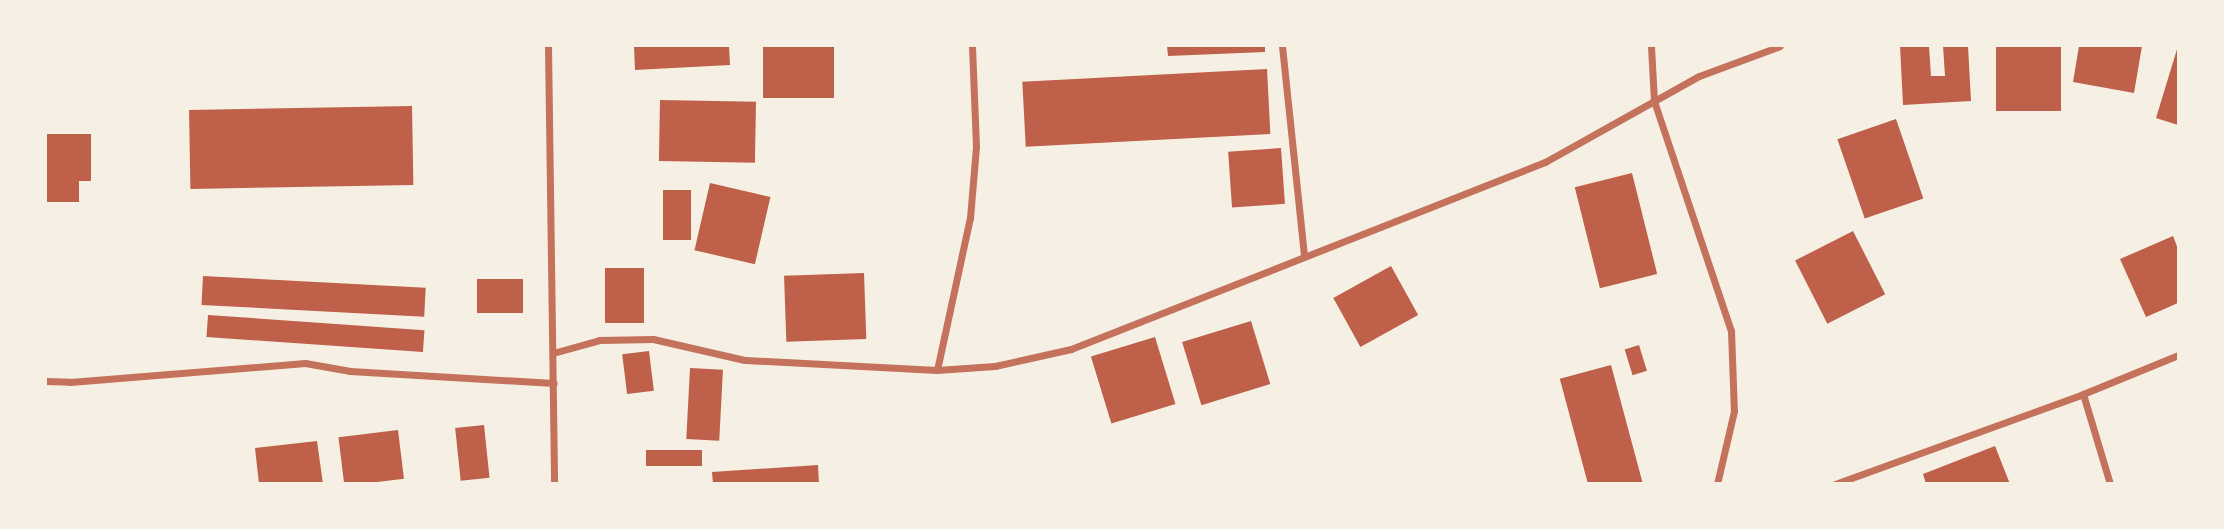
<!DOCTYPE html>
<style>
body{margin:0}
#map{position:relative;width:2224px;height:529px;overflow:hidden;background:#f6efe4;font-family:"Titillium Web",sans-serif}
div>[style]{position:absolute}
.building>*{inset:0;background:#bf614a;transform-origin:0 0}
.minor>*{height:7px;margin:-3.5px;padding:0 3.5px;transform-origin:3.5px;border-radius:3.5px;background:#c5725c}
span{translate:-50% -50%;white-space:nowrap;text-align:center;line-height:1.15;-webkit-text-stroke:5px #f6efe4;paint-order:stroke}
.frame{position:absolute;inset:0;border:47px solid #f6efe4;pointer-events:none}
</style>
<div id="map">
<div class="building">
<i style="clip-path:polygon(634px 46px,729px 46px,730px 65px,635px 70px)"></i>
<i style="left:763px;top:46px;width:71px;height:52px"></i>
<i style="clip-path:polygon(1167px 46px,1265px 46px,1265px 52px,1168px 56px)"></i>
<i style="clip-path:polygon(1900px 46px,1929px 46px,1931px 76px,1945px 76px,1943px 46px,1968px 46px,1971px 101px,1903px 105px)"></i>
<i style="left:1996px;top:46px;width:65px;height:65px"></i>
<i style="clip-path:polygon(2079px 46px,2142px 46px,2134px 93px,2073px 82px)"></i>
<i style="clip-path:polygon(2178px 46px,2178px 125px,2156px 118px)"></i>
<i style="left:1267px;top:69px;width:65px;height:245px;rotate:87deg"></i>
<i style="left:660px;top:100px;width:96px;height:61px;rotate:1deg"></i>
<i style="left:412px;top:106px;width:79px;height:223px;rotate:89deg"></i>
<i style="left:1896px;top:119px;width:84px;height:62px;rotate:71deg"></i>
<i style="clip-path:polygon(46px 134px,91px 134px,91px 181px,79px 181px,79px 202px,46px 202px)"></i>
<i style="left:1281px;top:148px;width:56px;height:53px;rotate:86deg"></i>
<i style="left:1632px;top:173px;width:104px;height:59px;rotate:76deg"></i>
<i style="left:710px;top:183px;width:62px;height:69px;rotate:13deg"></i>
<i style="left:691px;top:190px;width:50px;height:28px;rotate:90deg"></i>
<i style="left:1853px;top:231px;width:71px;height:65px;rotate:63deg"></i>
<i style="clip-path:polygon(2173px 236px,2178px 249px,2178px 303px,2146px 317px,2120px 259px)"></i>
<i style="left:1391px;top:266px;width:56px;height:66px;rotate:61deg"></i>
<i style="left:605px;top:268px;width:39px;height:55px"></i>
<i style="left:864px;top:273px;width:66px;height:80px;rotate:88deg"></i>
<i style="left:203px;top:276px;width:223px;height:29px;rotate:3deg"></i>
<i style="left:477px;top:279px;width:46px;height:34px"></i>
<i style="left:208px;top:315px;width:217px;height:22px;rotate:4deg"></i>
<i style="left:1251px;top:321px;width:66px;height:72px;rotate:73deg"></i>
<i style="left:1155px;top:337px;width:70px;height:67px;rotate:73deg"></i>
<i style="left:1639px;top:345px;width:27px;height:15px;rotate:73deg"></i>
<i style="left:649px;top:351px;width:40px;height:27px;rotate:83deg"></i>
<i style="left:1611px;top:365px;width:123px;height:53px;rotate:75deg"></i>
<i style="left:690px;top:368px;width:33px;height:71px;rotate:3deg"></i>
<i style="left:484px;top:425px;width:53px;height:29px;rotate:84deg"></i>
<i style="left:398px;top:430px;width:49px;height:60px;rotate:83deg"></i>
<i style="clip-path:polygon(317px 441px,323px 484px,259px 484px,255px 448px)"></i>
<i style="clip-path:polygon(1995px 446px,2010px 484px,1926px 484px,1923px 474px)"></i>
<i style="left:702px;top:450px;width:16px;height:56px;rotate:90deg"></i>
<i style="clip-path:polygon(818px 465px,819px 484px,713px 484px,712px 472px)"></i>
</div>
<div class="minor">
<i style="left:548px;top:46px;width:438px;rotate:89.2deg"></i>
<i style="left:1282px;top:46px;width:211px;rotate:84deg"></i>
<i style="left:1651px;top:46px;width:55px;rotate:86.9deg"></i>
<i style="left:1654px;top:101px;width:243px;rotate:71.5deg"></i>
<i style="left:1731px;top:331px;width:80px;rotate:87.9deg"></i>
<i style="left:1734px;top:411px;width:75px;rotate:103.1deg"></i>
<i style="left:553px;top:353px;width:49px;rotate:-15.5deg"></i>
<i style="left:600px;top:340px;width:53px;rotate:-1.1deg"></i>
<i style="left:653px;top:339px;width:94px;rotate:12.9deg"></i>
<i style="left:745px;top:360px;width:192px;rotate:3deg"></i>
<i style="left:937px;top:370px;width:58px;rotate:-3.9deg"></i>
<i style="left:995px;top:366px;width:78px;rotate:-12.6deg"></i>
<i style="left:1071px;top:349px;width:510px;rotate:-21.53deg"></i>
<i style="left:1545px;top:162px;width:176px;rotate:-29.2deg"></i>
<i style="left:1699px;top:76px;width:86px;rotate:-20.3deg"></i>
<i style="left:937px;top:370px;width:156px;rotate:-77.8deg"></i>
<i style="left:970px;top:218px;width:72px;rotate:-85.2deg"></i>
<i style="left:976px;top:146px;width:100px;rotate:-92.3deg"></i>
<i style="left:46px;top:381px;width:24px;rotate:2deg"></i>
<i style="left:70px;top:382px;width:236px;rotate:-4.6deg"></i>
<i style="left:305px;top:363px;width:46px;rotate:10.1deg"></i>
<i style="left:350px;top:371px;width:204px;rotate:3.4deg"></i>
<i style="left:2083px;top:394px;width:94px;rotate:73.3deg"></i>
<i style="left:1835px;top:484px;width:264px;rotate:-19.9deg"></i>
<i style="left:2083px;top:394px;width:103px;rotate:-22.3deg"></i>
</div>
<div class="frame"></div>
</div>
